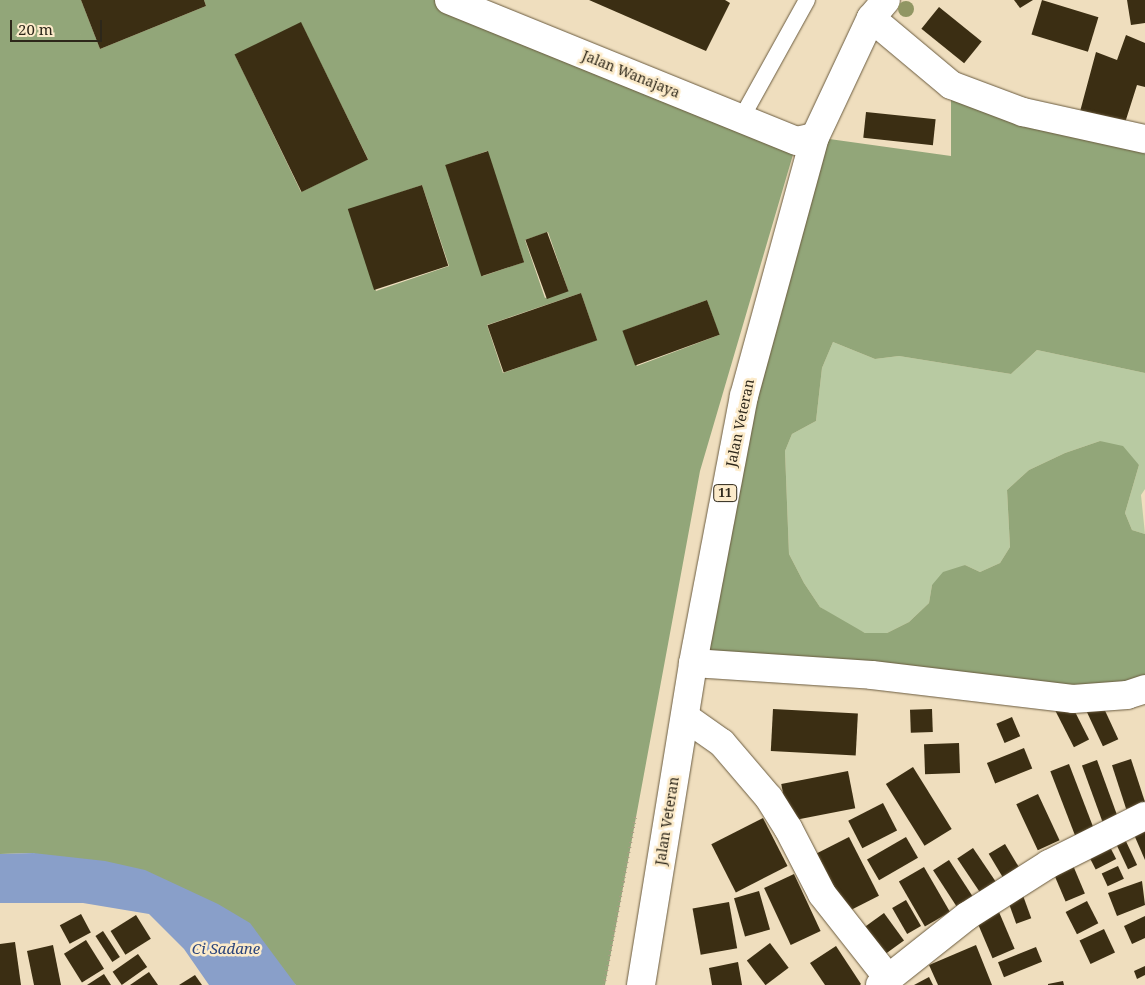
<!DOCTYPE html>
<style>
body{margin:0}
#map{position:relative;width:1145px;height:985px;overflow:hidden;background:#efdebe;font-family:"Noto Serif",serif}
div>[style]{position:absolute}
.green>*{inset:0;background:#b8caa2}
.forest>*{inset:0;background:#92a679}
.water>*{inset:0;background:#899fc9}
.building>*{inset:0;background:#3b2e13;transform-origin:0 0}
.path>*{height:3px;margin-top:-1.5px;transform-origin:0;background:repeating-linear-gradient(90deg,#a99c83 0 1px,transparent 0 5px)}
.roads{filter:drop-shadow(0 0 1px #6a5b3f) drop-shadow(0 0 1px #6a5b3f)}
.lane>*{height:16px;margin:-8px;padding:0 8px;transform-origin:8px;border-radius:8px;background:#fff}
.street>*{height:28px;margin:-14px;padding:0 14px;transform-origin:14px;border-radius:14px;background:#fff}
.primary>*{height:28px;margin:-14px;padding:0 14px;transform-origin:14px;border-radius:14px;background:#fff}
.trees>*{width:16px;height:16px;margin:-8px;border-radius:50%;background:#919663}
span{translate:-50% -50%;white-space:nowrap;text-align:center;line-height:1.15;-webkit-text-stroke:5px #fcebca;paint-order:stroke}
.shield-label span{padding:1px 4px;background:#fcebca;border:1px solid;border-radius:4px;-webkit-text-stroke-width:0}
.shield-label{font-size:12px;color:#2d271a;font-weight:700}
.street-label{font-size:14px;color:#2d271a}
.water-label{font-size:15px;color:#2c457b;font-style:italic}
.scale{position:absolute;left:10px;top:20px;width:92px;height:22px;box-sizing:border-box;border:2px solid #2d271a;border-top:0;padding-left:6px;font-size:15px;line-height:18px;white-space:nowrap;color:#2d271a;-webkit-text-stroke:4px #fcebca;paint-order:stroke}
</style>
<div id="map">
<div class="green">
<i style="clip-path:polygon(833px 342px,875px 359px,899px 356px,1011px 374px,1037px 350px,1145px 373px,1145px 489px,1141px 495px,1145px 534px,1132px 530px,1125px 513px,1139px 465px,1100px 441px,1065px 453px,1029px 470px,1007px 490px,1010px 547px,1000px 563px,980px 572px,965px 565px,932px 585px,929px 603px,909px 622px,887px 633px,865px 633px,844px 623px,820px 607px,804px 583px,789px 554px,785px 451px,792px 434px,816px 421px,822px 368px)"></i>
</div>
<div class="forest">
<i style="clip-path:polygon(evenodd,0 0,81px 0,100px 49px,206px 6px,204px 0,445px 0,797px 141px,700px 471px,605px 985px,296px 985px,33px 853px,0 854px,0 0,301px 23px,368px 159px,301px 192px,235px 55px,301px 23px,0 0,487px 151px,524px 262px,483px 276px,446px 166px,487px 151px,0 0,422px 185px,449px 266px,376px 291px,349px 210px,422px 185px,0 0,548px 232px,568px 290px,545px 298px,525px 240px,548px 232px,0 0,581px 293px,597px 340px,503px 373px,487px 325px,581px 293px,0 0,707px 300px,719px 335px,637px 366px,623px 331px,707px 300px)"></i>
<i style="clip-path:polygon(951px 85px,1145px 139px,1145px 373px,1037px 350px,1011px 374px,899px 356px,875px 359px,833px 342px,822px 368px,816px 421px,792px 434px,785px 451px,789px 554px,804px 583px,820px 607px,865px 633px,887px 633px,909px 622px,929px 603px,932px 585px,943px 572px,965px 565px,980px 572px,1000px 563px,1010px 547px,1007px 490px,1029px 470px,1065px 453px,1100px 441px,1123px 446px,1139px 465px,1125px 513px,1132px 530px,1145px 534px,1145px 689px,1127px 695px,693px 663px,815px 137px,951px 156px)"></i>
</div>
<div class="water">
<i style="clip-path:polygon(33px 853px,105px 861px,145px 870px,218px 904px,250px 923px,296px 985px,209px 985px,184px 949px,149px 914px,83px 903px,0 903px,0 854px)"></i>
</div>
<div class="building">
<i style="clip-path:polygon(81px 0,204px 0,206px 6px,100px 49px)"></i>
<i style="clip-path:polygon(589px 0,725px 0,730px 3px,706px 51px)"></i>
<i style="clip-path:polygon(1014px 0,1033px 0,1020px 8px)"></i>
<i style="left:1042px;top:0;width:59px;height:36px;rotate:17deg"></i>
<i style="clip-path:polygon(1127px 0,1145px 0,1145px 23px,1131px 25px)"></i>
<i style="left:939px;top:7px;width:55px;height:28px;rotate:39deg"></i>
<i style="left:301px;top:22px;width:153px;height:74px;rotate:64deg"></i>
<i style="clip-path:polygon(1126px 35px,1145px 43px,1145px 87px,1137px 85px,1124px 126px,1078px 119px,1096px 52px,1117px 60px)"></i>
<i style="left:866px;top:112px;width:70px;height:26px;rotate:6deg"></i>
<i style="left:488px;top:151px;width:117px;height:45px;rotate:72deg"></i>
<i style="left:422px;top:185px;width:85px;height:78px;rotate:72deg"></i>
<i style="left:547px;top:232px;width:63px;height:23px;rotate:70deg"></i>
<i style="left:581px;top:293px;width:50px;height:99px;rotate:71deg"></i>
<i style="left:707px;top:300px;width:37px;height:90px;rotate:70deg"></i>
<i style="left:1070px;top:702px;width:42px;height:17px;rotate:63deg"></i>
<i style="left:1101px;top:702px;width:41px;height:17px;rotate:65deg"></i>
<i style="left:773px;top:709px;width:85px;height:42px;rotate:3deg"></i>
<i style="left:932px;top:709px;width:23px;height:22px;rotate:88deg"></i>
<i style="left:1012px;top:717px;width:21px;height:17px;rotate:67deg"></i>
<i style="left:959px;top:743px;width:30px;height:35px;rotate:88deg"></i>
<i style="left:1024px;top:748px;width:22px;height:40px;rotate:68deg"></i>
<i style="left:1131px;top:759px;width:46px;height:20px;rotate:72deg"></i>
<i style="left:1097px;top:760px;width:62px;height:16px;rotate:70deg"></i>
<i style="left:1069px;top:764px;width:69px;height:20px;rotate:69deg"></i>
<i style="left:913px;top:767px;width:73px;height:32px;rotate:58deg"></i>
<i style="left:848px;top:771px;width:38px;height:68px;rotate:79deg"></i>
<i style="left:1038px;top:794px;width:51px;height:24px;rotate:65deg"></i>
<i style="left:883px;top:803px;width:31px;height:39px;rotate:63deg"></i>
<i style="left:763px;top:818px;width:54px;height:58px;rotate:63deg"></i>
<i style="clip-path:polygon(1145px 824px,1145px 860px,1132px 830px)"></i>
<i style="left:849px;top:837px;width:66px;height:42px;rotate:63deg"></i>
<i style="left:906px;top:837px;width:24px;height:45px;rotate:60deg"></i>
<i style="left:1124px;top:837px;width:31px;height:10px;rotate:65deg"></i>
<i style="left:1108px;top:843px;width:18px;height:23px;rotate:63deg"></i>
<i style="left:1005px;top:844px;width:29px;height:19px;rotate:59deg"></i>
<i style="left:973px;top:848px;width:42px;height:19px;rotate:56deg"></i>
<i style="left:949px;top:860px;width:48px;height:19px;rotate:57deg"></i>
<i style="left:1072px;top:863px;width:33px;height:21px;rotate:67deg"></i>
<i style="left:1118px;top:866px;width:14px;height:18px;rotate:65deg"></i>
<i style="left:924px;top:867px;width:52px;height:29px;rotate:60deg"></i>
<i style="left:794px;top:874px;width:63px;height:33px;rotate:65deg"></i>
<i style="clip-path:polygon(1142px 881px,1145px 905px,1117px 916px,1108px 893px)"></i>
<i style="left:1021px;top:890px;width:30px;height:16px;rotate:70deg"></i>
<i style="left:759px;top:891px;width:40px;height:26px;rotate:74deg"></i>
<i style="left:906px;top:900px;width:30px;height:16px;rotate:60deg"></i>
<i style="left:1087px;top:901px;width:25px;height:24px;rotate:63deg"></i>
<i style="left:729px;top:902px;width:47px;height:37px;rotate:80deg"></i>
<i style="left:999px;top:912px;width:40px;height:24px;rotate:67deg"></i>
<i style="left:884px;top:913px;width:34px;height:32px;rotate:54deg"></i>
<i style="left:81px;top:914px;width:21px;height:24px;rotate:62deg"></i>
<i style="left:136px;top:915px;width:28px;height:30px;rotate:58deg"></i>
<i style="clip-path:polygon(1145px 916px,1145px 938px,1132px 944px,1124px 926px)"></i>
<i style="left:1104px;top:929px;width:26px;height:27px;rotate:65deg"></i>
<i style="left:103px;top:931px;width:31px;height:9px;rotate:57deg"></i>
<i style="left:86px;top:940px;width:34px;height:26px;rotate:58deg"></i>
<i style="clip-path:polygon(15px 942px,21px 985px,0 985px,0 944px)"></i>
<i style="left:770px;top:943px;width:31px;height:29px;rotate:53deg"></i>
<i style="clip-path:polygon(53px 945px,61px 985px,34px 985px,27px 951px)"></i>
<i style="clip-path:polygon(976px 945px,992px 985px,938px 985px,929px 965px)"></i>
<i style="clip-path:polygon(836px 946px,861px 984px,860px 985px,825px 985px,810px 963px)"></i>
<i style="left:1036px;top:947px;width:16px;height:41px;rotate:68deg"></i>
<i style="left:138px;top:954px;width:16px;height:31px;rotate:55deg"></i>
<i style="clip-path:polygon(738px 962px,742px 985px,712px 985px,709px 968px)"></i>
<i style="clip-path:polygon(1145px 966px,1145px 975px,1137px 979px,1134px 971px)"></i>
<i style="clip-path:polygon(149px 972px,158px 985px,130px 985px)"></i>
<i style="clip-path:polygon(104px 974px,111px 985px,87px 985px)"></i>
<i style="clip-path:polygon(195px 975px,202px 985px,179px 985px)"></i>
<i style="clip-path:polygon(929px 977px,933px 985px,914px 985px)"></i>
<i style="clip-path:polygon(1063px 981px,1064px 985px,1048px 985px,1048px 984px)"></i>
</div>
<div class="path">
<i style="left:604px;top:985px;width:174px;rotate:-79.4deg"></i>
</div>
<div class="roads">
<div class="lane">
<i style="left:741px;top:119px;width:136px;rotate:-61deg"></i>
</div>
<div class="street">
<i style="left:449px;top:0;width:375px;rotate:22.1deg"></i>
<i style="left:797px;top:141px;width:18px;rotate:-13deg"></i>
<i style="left:871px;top:18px;width:104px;rotate:39.9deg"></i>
<i style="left:951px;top:85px;width:77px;rotate:20.6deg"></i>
<i style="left:1023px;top:112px;width:125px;rotate:12.5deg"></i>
<i style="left:693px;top:663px;width:179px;rotate:3.8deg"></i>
<i style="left:872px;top:675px;width:202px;rotate:6.8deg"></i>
<i style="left:1073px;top:699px;width:54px;rotate:-4.2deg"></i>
<i style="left:1127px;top:695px;width:19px;rotate:-18deg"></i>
<i style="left:685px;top:717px;width:45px;rotate:35.1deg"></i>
<i style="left:722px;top:743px;width:72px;rotate:49.5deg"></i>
<i style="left:769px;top:798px;width:36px;rotate:58deg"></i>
<i style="left:788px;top:828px;width:74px;rotate:62.7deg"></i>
<i style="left:822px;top:894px;width:107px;rotate:51.8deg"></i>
<i style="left:880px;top:985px;width:111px;rotate:-38.4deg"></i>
<i style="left:967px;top:916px;width:97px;rotate:-32.4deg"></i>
<i style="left:1049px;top:864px;width:107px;rotate:-26.6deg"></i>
</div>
<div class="primary">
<i style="left:641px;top:985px;width:326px;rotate:-80.8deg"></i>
<i style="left:693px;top:663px;width:272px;rotate:-79.2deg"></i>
<i style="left:744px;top:396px;width:269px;rotate:-74.7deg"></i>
<i style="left:815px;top:137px;width:132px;rotate:-64.8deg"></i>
<i style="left:871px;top:18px;width:23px;rotate:-50deg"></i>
</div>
</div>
<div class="trees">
<i style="left:906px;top:9px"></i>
</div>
<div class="shield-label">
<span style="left:725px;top:493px">11</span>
</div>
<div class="street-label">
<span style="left:631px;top:74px;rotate:22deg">Jalan Wanajaya</span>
<span style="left:740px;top:423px;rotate:-78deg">Jalan Veteran</span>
<span style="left:667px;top:821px;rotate:-81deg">Jalan Veteran</span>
</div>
<div class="water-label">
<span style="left:226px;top:949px">Ci Sadane</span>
</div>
<div class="scale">20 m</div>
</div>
